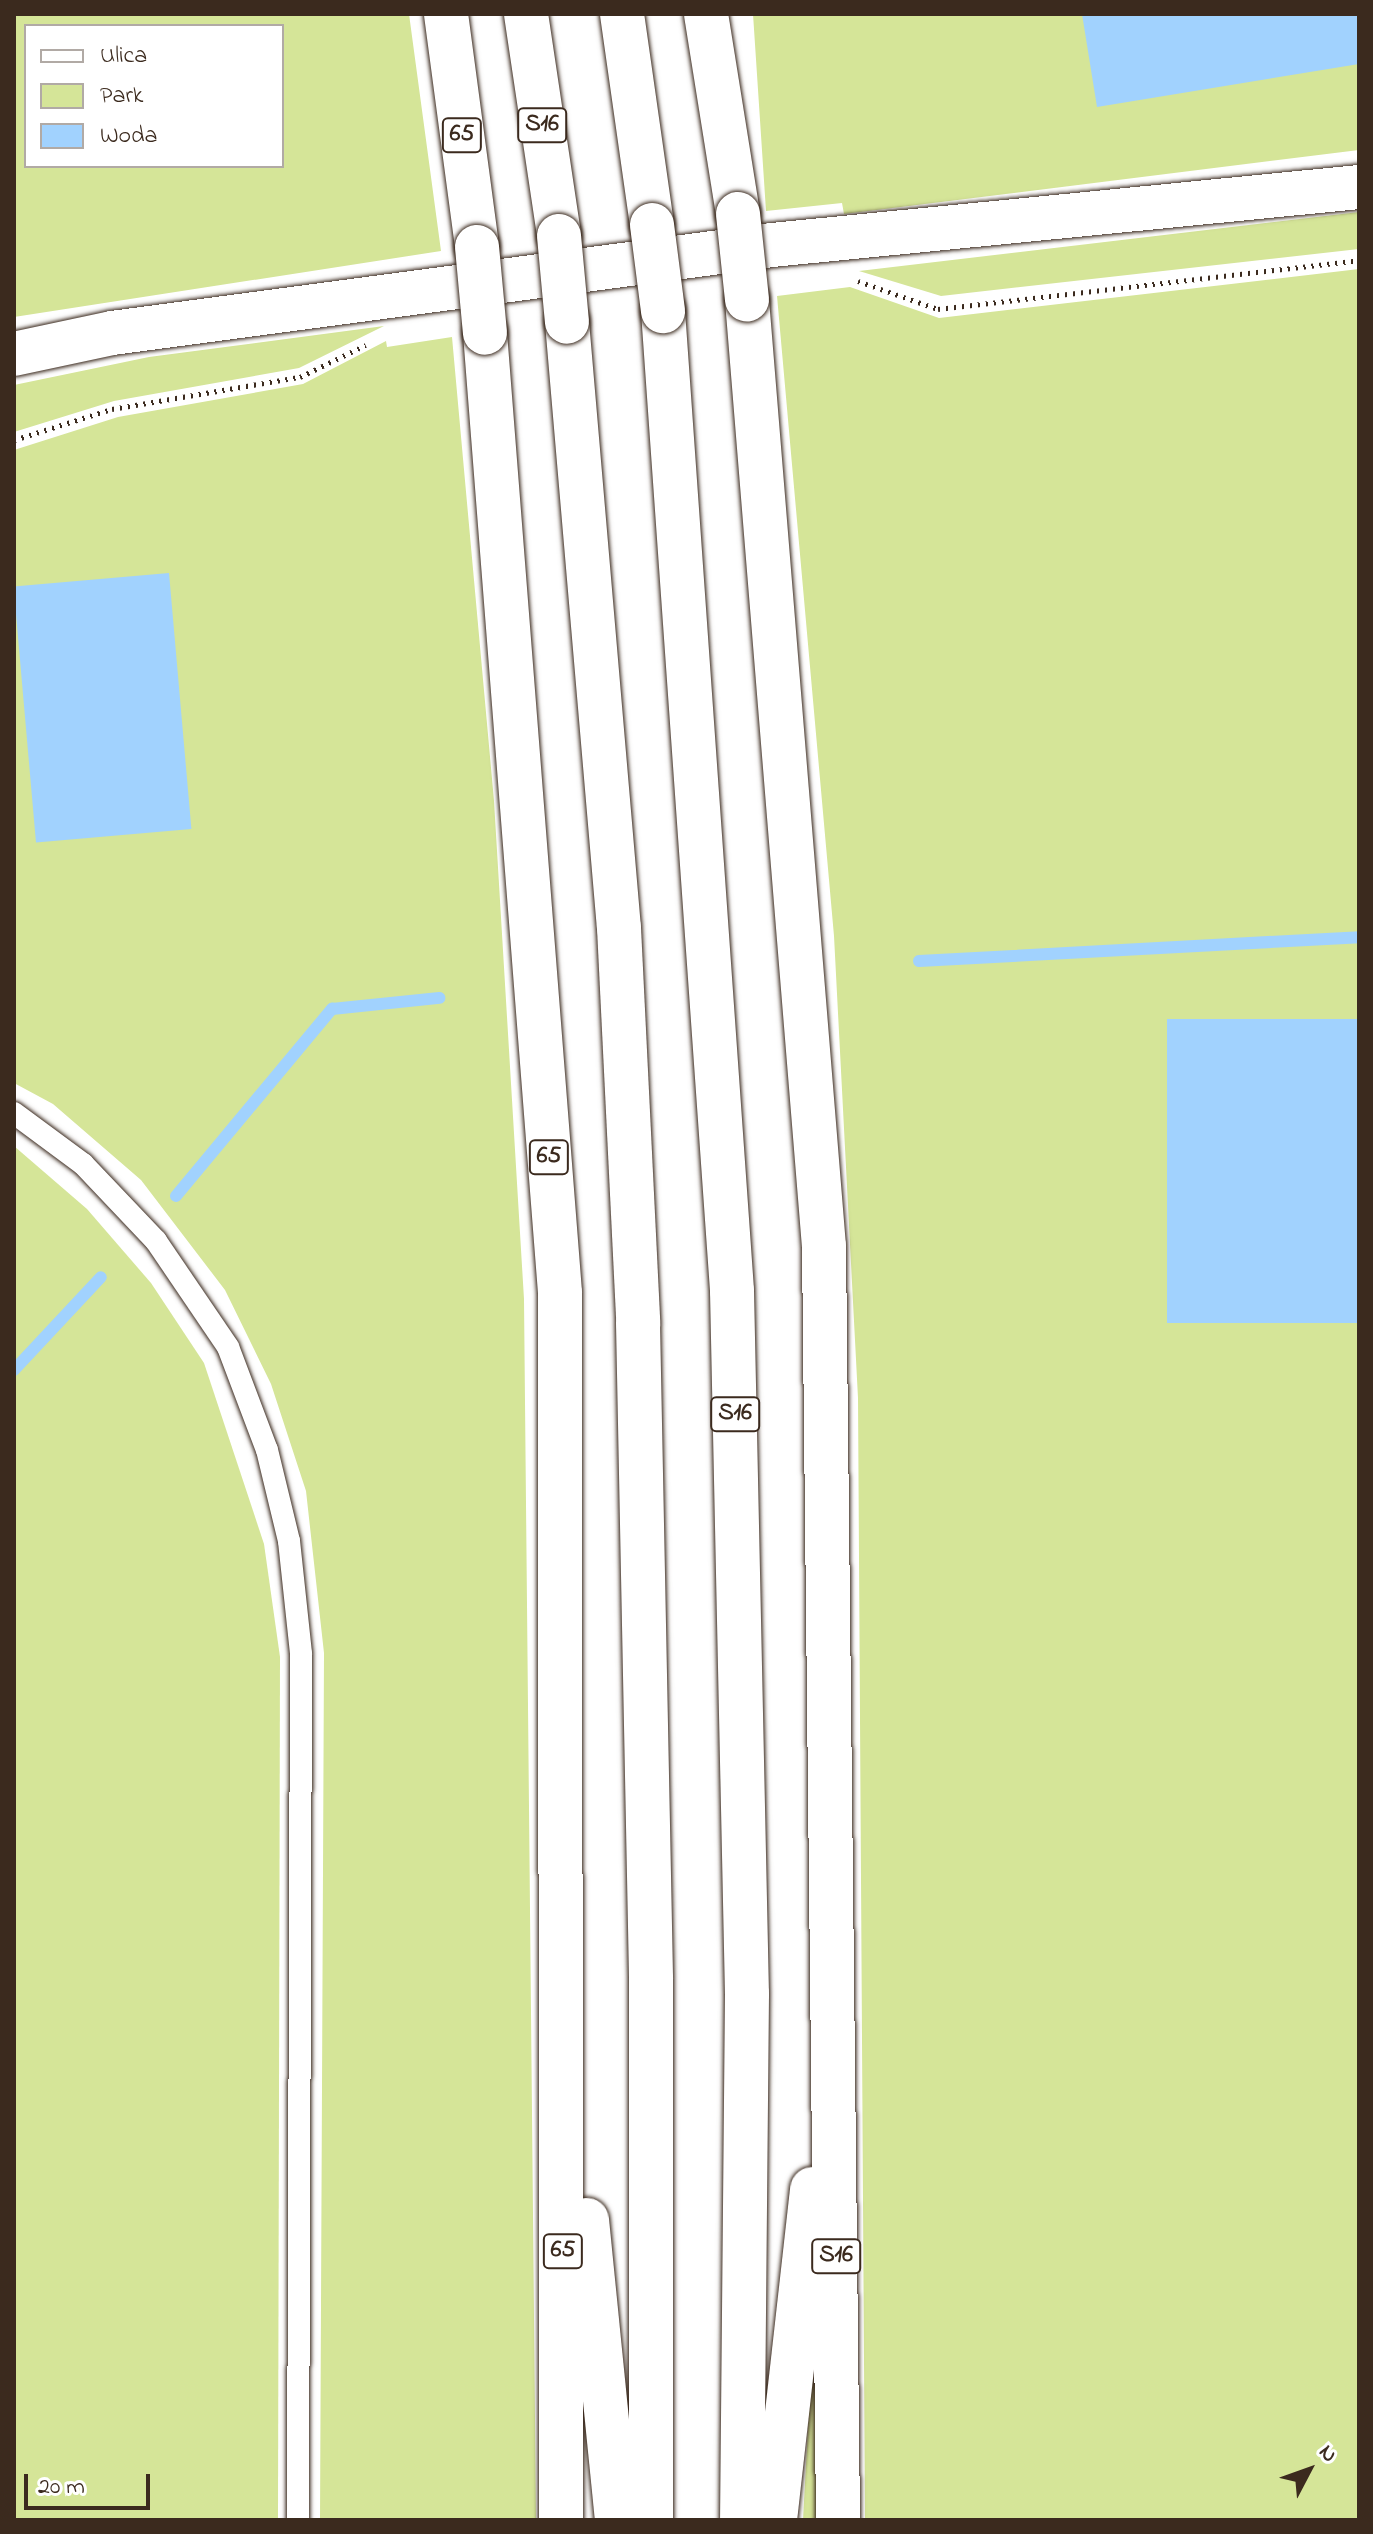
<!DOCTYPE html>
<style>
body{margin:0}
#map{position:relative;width:1373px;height:2534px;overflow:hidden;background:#fff;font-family:"Indie Flower",sans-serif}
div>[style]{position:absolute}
.green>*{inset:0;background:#d5e598}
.water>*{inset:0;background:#a1d2fe;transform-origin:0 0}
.stream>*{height:12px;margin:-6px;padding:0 6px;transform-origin:6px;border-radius:6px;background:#a1d2fe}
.path>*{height:5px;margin-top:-2.5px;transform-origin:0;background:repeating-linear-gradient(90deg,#3b2a1e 0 2px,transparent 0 8px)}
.roads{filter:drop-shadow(0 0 2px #3b2a1e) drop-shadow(0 0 2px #3b2a1e)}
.lane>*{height:22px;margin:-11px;padding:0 11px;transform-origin:11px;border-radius:11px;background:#fff}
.secondary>*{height:44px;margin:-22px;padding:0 22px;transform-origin:22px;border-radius:22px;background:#fff}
.highway>*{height:44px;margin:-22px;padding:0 22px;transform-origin:22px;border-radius:22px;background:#fff}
.bridges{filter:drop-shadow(0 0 2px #3b2a1e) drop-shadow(0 0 2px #3b2a1e)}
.highway-bridge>*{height:44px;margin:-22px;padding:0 22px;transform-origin:22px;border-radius:22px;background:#fff}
span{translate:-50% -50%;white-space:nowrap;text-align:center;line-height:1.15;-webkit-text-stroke:6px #fff;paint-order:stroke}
.shield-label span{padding:2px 6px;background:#fff;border:2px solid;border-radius:6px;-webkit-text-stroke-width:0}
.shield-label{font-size:24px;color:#3b2a1e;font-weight:700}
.frame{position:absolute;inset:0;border:16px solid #3b2a1e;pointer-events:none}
.legend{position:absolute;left:24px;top:24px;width:260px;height:144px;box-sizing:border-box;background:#fff;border:2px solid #b1aaa5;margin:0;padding:10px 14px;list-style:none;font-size:24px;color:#3b2a1e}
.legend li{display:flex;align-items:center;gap:16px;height:40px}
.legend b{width:40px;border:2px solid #b1aaa5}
.north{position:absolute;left:1269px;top:2430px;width:80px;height:80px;-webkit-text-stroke:6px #fff;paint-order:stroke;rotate:49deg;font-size:22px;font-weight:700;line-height:32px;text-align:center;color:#3b2a1e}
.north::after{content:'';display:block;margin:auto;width:28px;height:36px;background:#3b2a1e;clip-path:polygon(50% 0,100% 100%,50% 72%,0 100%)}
.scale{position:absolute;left:24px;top:2474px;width:126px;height:36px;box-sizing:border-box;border:4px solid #3b2a1e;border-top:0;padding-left:10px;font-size:24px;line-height:28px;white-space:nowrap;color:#3b2a1e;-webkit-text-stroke:6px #fff;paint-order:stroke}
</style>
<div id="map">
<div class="green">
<i style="clip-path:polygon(evenodd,14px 14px,409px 14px,441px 251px,14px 317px,14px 14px,282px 26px,282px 166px,26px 166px,26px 26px,282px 26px)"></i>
<i style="clip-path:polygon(753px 14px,1359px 14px,1359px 150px,844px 214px,842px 203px,766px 211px)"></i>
<i style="clip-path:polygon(1359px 212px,1359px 249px,941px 296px,859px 271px)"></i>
<i style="clip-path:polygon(1359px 269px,1359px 2520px,865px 2520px,858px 1398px,834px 936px,777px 296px,850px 287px,939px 318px)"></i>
<i style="clip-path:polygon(384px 326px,299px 368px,114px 401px,14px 432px,14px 385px,149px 357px)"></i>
<i style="clip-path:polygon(452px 337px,494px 801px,524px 1299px,536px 2520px,320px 2520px,324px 1653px,306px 1491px,271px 1384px,225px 1290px,141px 1180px,53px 1104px,14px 1083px,14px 450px,118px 417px,303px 384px,386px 341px,387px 347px)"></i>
<i style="clip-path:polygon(14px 1146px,87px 1209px,151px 1283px,204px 1363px,264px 1544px,280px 1657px,278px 2520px,14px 2520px)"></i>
<i style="clip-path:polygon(816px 2280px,817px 2520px,803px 2520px)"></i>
</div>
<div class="water">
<i style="clip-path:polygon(1082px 14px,1359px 14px,1359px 64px,1097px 107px)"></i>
<i style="left:169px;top:573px;width:257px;height:156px;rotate:85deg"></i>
<i style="left:1359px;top:1019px;width:304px;height:192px;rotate:90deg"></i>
</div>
<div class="stream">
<i style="left:919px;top:961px;width:441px;rotate:-3.1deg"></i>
<i style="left:176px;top:1196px;width:244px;rotate:-50.2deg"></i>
<i style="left:332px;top:1009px;width:108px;rotate:-5.9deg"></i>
<i style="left:14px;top:1370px;width:127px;rotate:-46.9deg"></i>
</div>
<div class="path">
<i style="left:858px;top:281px;width:85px;rotate:19.3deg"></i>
<i style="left:938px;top:309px;width:424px;rotate:-6.6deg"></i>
<i style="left:14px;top:440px;width:103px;rotate:-17.6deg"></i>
<i style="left:112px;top:409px;width:191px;rotate:-9.7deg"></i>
<i style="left:300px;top:377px;width:73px;rotate:-25.9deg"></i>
</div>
<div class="roads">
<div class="lane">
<i style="left:14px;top:1113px;width:86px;rotate:36.5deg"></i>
<i style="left:83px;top:1164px;width:106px;rotate:46.5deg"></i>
<i style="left:156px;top:1241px;width:128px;rotate:55.8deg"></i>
<i style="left:228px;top:1347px;width:110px;rotate:69.3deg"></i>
<i style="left:267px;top:1450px;width:94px;rotate:76.4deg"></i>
<i style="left:289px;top:1541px;width:114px;rotate:83.9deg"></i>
<i style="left:301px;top:1654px;width:866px;rotate:90.2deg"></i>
</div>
<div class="secondary">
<i style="left:14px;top:354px;width:100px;rotate:-12.1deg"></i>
<i style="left:112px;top:333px;width:666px;rotate:-7.59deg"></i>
<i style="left:772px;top:245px;width:590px;rotate:-5.64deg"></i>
</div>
<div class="highway">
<i style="left:446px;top:14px;width:235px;rotate:82.4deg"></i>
<i style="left:526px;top:14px;width:224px;rotate:81.5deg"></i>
<i style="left:622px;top:14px;width:213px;rotate:81.9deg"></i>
<i style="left:706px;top:14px;width:203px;rotate:80.9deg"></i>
<i style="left:747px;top:300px;width:949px;rotate:85.35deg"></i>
<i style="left:824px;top:1246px;width:1274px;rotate:89.37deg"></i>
<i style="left:663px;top:311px;width:982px;rotate:85.97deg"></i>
<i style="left:732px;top:1291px;width:703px;rotate:88.78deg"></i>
<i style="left:747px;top:1994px;width:526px;rotate:90.54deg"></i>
<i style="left:567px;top:322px;width:608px;rotate:85.1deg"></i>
<i style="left:619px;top:928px;width:395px;rotate:87.2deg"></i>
<i style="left:638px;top:1323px;width:656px;rotate:88.86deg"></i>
<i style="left:651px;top:1979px;width:541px;rotate:90deg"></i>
<i style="left:485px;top:333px;width:963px;rotate:85.53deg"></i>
<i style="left:560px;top:1293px;width:1227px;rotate:89.95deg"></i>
<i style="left:587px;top:2220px;width:301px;rotate:84.3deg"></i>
<i style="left:775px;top:2520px;width:333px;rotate:-83.6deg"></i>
</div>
</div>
<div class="bridges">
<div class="highway-bridge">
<i style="left:738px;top:214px;width:86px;rotate:84deg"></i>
<i style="left:652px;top:225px;width:87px;rotate:82.7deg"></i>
<i style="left:559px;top:236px;width:86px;rotate:84.7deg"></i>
<i style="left:477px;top:247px;width:86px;rotate:84.7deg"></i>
</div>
</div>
<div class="shield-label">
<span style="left:542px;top:125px">S16</span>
<span style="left:462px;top:135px">65</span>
<span style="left:549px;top:1157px">65</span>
<span style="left:735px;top:1414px">S16</span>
<span style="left:563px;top:2251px">65</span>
<span style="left:836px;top:2256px">S16</span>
</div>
<div class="frame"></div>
<ul class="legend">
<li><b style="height:10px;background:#fff"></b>Ulica</li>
<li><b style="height:22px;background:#d5e598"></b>Park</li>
<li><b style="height:22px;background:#a1d2fe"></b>Woda</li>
</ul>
<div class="north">N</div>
<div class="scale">20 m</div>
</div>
